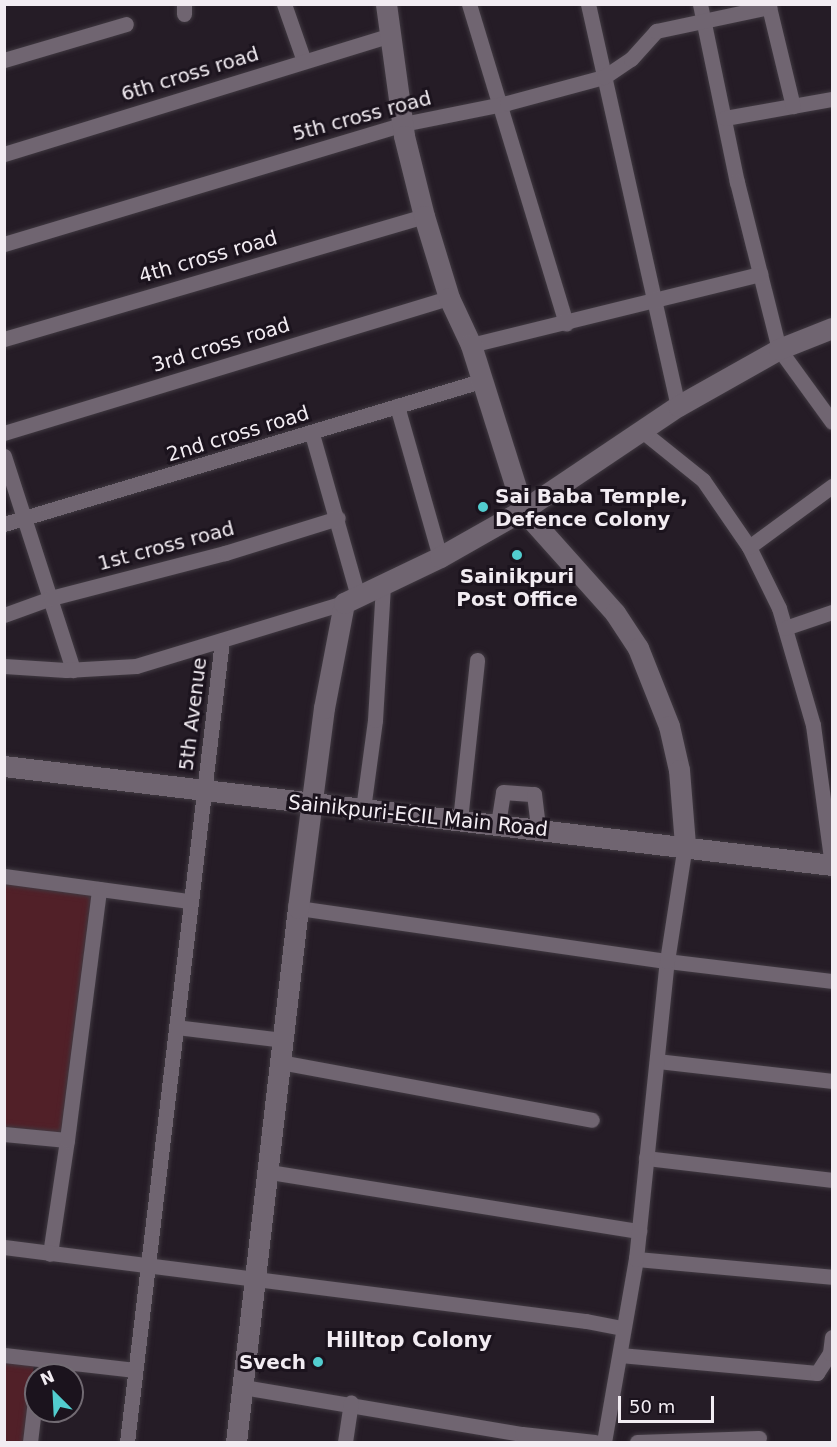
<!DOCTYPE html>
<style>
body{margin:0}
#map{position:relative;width:837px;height:1447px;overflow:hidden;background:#251c26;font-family:"DejaVu Sans",sans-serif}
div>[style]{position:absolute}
.green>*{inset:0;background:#512028}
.roads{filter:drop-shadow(0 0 2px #403941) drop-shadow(0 0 2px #403941)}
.street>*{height:15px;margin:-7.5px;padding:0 7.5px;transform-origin:7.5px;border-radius:7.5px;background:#706571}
.secondary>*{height:21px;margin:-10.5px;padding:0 10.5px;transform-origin:10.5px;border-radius:10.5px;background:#706571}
.dots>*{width:16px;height:16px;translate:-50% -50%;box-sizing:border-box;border:3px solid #1b131d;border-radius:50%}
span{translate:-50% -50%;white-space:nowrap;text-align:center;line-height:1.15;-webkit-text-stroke:6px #1b131d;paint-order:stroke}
.street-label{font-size:20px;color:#f2ecf2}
.poi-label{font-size:20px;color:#f2ecf2;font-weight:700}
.left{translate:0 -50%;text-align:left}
.right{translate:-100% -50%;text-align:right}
.neighbourhood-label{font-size:21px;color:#f2ecf2;font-weight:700}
.frame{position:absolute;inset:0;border:6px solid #f2ecf2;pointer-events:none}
.north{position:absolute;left:24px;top:1363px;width:60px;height:60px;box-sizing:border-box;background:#1b131d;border:2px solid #716a72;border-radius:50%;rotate:336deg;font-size:16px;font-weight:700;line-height:24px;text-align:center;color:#f2ecf2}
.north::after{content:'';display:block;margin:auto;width:21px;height:27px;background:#52cdcf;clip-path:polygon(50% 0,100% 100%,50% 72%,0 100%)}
.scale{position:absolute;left:618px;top:1396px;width:96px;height:27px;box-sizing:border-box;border:3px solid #f2ecf2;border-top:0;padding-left:8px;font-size:18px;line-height:21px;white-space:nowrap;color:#f2ecf2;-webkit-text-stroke:4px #1b131d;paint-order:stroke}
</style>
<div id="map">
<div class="green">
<i style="clip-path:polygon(5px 876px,99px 889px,67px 1140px,5px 1134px)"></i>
<i style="clip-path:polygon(5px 1361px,34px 1364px,25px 1442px,5px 1442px)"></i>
</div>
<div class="roads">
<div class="street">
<i style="left:284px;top:4px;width:60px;rotate:70.7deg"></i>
<i style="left:469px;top:4px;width:334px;rotate:73.1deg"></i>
<i style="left:588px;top:4px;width:412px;rotate:77.4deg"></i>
<i style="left:700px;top:4px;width:182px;rotate:78.3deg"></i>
<i style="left:737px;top:182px;width:172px;rotate:75.9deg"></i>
<i style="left:779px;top:349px;width:90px;rotate:54deg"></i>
<i style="left:184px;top:14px;width:10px;rotate:-90deg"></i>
<i style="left:4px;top:60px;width:127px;rotate:-16.4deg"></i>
<i style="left:725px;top:118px;width:109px;rotate:-10.1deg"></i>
<i style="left:4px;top:154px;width:402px;rotate:-17.1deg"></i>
<i style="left:4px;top:244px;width:417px;rotate:-16.7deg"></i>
<i style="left:403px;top:124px;width:106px;rotate:-11.4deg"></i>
<i style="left:507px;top:103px;width:100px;rotate:-15deg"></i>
<i style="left:604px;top:77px;width:32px;rotate:-34deg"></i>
<i style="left:631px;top:59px;width:38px;rotate:-48deg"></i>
<i style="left:656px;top:31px;width:116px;rotate:-12deg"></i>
<i style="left:769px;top:7px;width:102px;rotate:76.4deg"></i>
<i style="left:4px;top:339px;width:438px;rotate:-16.3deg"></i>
<i style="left:471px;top:345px;width:298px;rotate:-13.8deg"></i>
<i style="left:397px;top:406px;width:157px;rotate:74.1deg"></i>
<i style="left:642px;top:431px;width:78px;rotate:38.8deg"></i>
<i style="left:703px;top:480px;width:81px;rotate:55.5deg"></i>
<i style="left:749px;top:547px;width:68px;rotate:63.8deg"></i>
<i style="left:779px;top:608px;width:122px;rotate:73.8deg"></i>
<i style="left:813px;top:725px;width:141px;rotate:82.3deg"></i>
<i style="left:4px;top:433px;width:465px;rotate:-16.9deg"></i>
<i style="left:312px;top:434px;width:169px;rotate:74.2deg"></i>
<i style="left:4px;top:456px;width:225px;rotate:72.1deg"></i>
<i style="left:4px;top:524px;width:499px;rotate:-16.7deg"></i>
<i style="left:749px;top:547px;width:103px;rotate:-36.3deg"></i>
<i style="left:4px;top:615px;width:50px;rotate:-19.9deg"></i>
<i style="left:51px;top:598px;width:180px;rotate:-14.5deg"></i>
<i style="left:225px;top:553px;width:118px;rotate:-17.2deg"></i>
<i style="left:785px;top:628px;width:50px;rotate:-18.8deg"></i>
<i style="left:4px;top:666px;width:62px;rotate:3.7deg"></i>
<i style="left:66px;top:670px;width:70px;rotate:-3.3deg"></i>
<i style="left:136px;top:666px;width:217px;rotate:-16.9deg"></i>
<i style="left:363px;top:809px;width:90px;rotate:-82.3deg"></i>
<i style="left:375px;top:720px;width:134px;rotate:-86.6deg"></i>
<i style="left:460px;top:820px;width:161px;rotate:-83.9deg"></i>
<i style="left:498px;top:824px;width:32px;rotate:-81deg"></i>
<i style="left:503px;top:792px;width:31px;rotate:4deg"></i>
<i style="left:534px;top:794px;width:35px;rotate:83deg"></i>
<i style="left:4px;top:876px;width:187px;rotate:7.7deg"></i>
<i style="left:298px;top:908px;width:373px;rotate:8.2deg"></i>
<i style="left:667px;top:961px;width:166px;rotate:6.9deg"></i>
<i style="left:176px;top:1027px;width:108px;rotate:6.9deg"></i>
<i style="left:657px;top:1061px;width:176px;rotate:6.5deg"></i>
<i style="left:280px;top:1062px;width:317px;rotate:10.5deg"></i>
<i style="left:4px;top:1134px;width:63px;rotate:5.4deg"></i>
<i style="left:67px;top:1140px;width:115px;rotate:98.5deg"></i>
<i style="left:67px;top:1140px;width:253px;rotate:-82.7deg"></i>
<i style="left:646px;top:1158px;width:187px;rotate:6.7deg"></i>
<i style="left:270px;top:1172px;width:374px;rotate:9.1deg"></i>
<i style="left:4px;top:1247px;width:587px;rotate:7.25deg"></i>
<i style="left:586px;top:1321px;width:38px;rotate:11deg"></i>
<i style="left:636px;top:1259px;width:197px;rotate:5.2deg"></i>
<i style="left:4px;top:1355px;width:132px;rotate:6.5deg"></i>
<i style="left:620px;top:1355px;width:198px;rotate:5.2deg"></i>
<i style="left:817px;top:1373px;width:24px;rotate:-57deg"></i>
<i style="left:830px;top:1353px;width:16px;rotate:-83deg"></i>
<i style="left:243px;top:1387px;width:283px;rotate:9.6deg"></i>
<i style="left:522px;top:1434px;width:73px;rotate:6.3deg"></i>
<i style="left:30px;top:1442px;width:50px;rotate:-83.2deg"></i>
<i style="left:127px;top:1442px;width:807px;rotate:-83.24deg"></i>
<i style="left:345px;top:1442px;width:40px;rotate:-81.5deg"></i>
<i style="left:604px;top:1442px;width:186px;rotate:-80.1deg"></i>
<i style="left:636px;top:1259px;width:300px;rotate:-84.1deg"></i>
<i style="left:667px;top:961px;width:117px;rotate:-81.2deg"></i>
<i style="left:637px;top:1442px;width:122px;rotate:-1.9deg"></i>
</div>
<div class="secondary">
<i style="left:386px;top:4px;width:133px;rotate:82.2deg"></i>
<i style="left:404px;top:136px;width:82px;rotate:76deg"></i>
<i style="left:424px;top:216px;width:86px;rotate:73deg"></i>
<i style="left:449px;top:298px;width:52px;rotate:64.9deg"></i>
<i style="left:471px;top:345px;width:173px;rotate:72.5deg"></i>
<i style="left:523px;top:510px;width:138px;rotate:48.2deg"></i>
<i style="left:615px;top:613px;width:42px;rotate:56.7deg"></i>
<i style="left:638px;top:648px;width:84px;rotate:68.3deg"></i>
<i style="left:669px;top:726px;width:45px;rotate:77.2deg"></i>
<i style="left:679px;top:770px;width:75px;rotate:85.4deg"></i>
<i style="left:4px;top:766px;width:834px;rotate:6.82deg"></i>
<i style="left:236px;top:1442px;width:538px;rotate:-83.38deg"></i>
<i style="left:298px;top:908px;width:202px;rotate:-82.6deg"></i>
<i style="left:324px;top:708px;width:107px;rotate:-79.2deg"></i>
<i style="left:344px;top:603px;width:106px;rotate:-25.6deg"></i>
<i style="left:440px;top:557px;width:95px;rotate:-29.5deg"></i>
<i style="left:523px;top:510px;width:187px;rotate:-33.9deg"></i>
<i style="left:678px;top:406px;width:116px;rotate:-29.4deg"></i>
<i style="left:779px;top:349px;width:57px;rotate:-21.6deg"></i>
</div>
</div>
<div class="dots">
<i style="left:483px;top:507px;background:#52cdcf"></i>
<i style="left:517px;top:555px;background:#52cdcf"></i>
<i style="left:318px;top:1362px;background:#52cdcf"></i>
</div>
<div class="street-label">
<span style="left:190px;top:74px;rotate:-17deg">6th cross road</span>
<span style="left:362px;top:116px;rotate:-15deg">5th cross road</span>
<span style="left:208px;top:257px;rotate:-16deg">4th cross road</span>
<span style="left:221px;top:345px;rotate:-17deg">3rd cross road</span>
<span style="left:238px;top:434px;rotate:-17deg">2nd cross road</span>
<span style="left:166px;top:546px;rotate:-15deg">1st cross road</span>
<span style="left:193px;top:714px;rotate:-83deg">5th Avenue</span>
<span style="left:418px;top:816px;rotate:6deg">Sainikpuri-ECIL Main Road</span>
</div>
<div class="poi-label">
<span class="left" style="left:495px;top:508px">Sai Baba Temple,<br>Defence Colony</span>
<span style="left:517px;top:588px">Sainikpuri<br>Post Office</span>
<span class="right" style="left:306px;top:1362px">Svech</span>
</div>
<div class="neighbourhood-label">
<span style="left:409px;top:1340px">Hilltop Colony</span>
</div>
<div class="frame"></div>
<div class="north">N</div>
<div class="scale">50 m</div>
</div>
